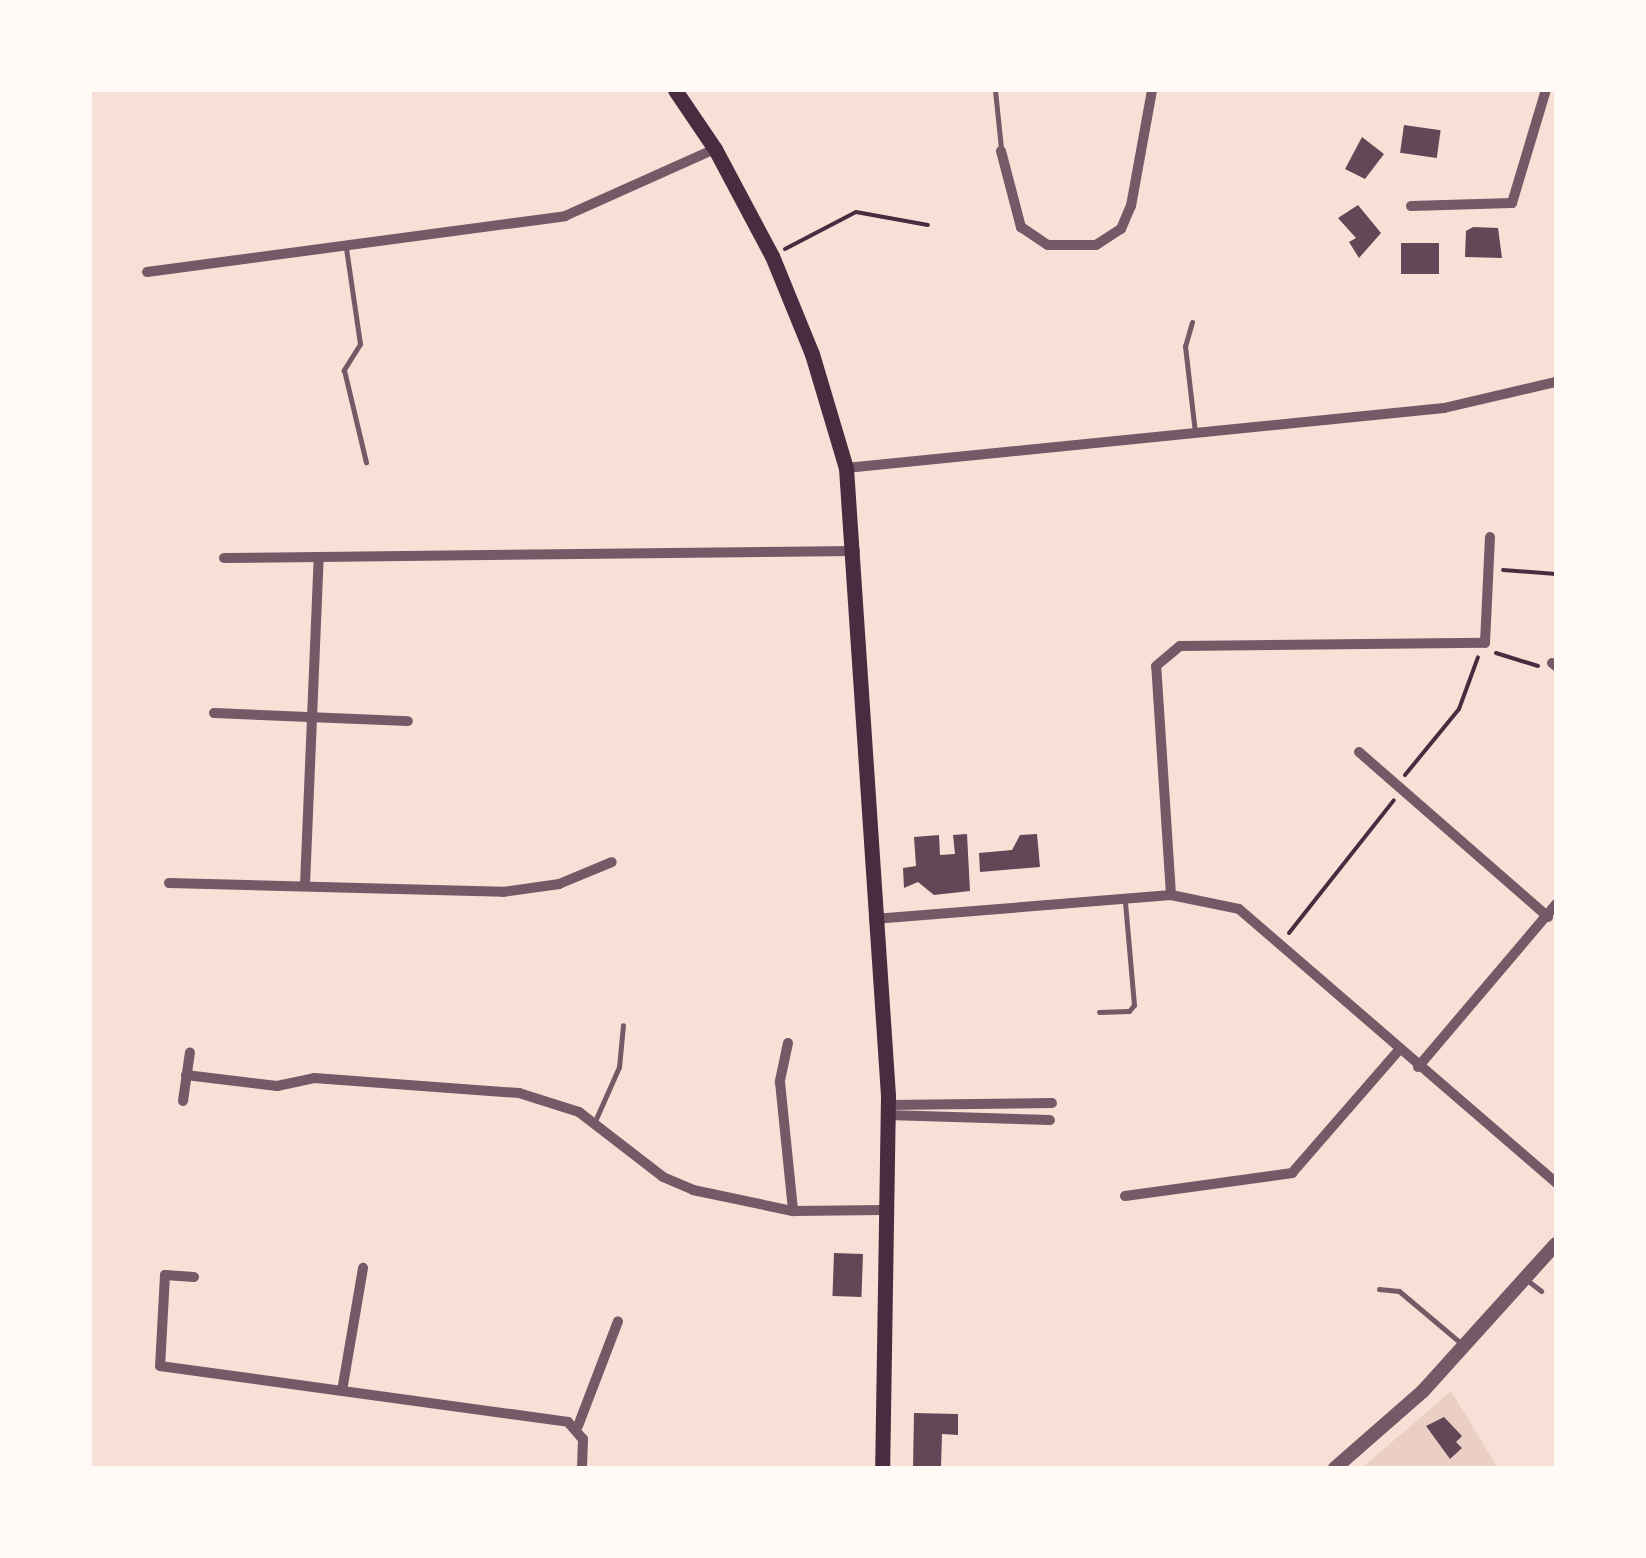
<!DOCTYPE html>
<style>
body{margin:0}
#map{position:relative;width:1646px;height:1558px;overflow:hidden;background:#f7e1d7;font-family:"Public Sans",sans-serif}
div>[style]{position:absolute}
.green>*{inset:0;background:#ebcfc5}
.building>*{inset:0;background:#644757;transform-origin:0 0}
.path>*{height:4px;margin:-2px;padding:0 2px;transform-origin:2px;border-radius:2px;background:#4a2c40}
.service>*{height:5px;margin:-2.5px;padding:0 2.5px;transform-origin:2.5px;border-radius:2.5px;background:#755966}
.minor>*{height:10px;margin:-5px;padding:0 5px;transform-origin:5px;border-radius:5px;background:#755966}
.tertiary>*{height:14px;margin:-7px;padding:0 7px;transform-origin:7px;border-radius:7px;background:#755966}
.secondary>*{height:15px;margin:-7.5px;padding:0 7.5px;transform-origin:7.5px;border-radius:7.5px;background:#4a2c40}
span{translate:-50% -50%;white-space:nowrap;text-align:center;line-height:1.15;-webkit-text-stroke:9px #fffaf5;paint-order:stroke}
.frame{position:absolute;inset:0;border:92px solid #fffaf5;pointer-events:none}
</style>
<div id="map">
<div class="green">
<i style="clip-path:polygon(1451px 1391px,1498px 1468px,1362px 1468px)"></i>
</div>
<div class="building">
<i style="left:1404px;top:125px;width:37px;height:28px;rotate:8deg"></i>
<i style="clip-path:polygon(1362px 137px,1384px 154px,1365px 179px,1345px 169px)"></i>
<i style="clip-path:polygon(1358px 205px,1381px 233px,1359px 258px,1349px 242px,1356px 238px,1338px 218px)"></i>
<i style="clip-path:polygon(1473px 227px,1498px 228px,1502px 258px,1465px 257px,1466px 231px)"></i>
<i style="left:1401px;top:243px;width:38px;height:31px"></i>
<i style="clip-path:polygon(967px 834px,970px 891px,934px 895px,918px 882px,904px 888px,903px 868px,916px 866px,914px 837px,939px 835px,940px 855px,955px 854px,953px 835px)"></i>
<i style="clip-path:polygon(1037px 834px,1040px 867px,980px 872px,979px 853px,1012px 850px,1020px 835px)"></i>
<i style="left:834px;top:1253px;width:29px;height:43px;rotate:2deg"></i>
<i style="clip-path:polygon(914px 1413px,958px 1414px,958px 1435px,942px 1434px,941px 1468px,913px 1468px)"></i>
<i style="clip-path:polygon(1444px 1417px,1462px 1436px,1456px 1442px,1462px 1448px,1450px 1459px,1426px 1426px)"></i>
</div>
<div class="path">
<i style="left:785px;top:249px;width:80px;rotate:-27.5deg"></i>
<i style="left:856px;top:212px;width:73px;rotate:10.2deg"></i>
<i style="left:1503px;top:570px;width:53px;rotate:4.3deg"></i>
<i style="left:1496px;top:653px;width:44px;rotate:17.2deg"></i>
<i style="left:1405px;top:775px;width:85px;rotate:-50.7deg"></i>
<i style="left:1459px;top:709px;width:55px;rotate:-69.9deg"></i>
<i style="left:1289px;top:933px;width:169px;rotate:-51.7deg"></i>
</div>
<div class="service">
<i style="left:995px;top:90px;width:58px;rotate:84.1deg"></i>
<i style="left:346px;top:248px;width:97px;rotate:81.7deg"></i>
<i style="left:360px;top:344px;width:31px;rotate:122deg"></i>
<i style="left:344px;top:370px;width:95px;rotate:76.6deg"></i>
<i style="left:1192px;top:322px;width:25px;rotate:106deg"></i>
<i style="left:1185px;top:346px;width:88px;rotate:83.4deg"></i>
<i style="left:1099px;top:1012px;width:30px;rotate:-2deg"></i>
<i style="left:1129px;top:1011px;width:8px;rotate:-50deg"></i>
<i style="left:1134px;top:1005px;width:103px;rotate:-95deg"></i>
<i style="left:595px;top:1121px;width:59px;rotate:-66deg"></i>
<i style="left:619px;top:1067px;width:42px;rotate:-84.6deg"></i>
<i style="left:1527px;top:1280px;width:18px;rotate:38deg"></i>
<i style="left:1379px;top:1289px;width:20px;rotate:6deg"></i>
<i style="left:1399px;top:1291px;width:82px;rotate:40.1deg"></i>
</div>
<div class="minor">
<i style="left:1001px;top:151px;width:79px;rotate:75.3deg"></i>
<i style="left:1021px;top:227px;width:32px;rotate:34deg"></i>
<i style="left:1048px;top:245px;width:48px"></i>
<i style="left:1096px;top:245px;width:30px;rotate:-33deg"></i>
<i style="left:1121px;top:229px;width:25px;rotate:-67deg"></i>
<i style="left:1131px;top:206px;width:118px;rotate:-79.7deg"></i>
<i style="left:1411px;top:206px;width:101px;rotate:-1.7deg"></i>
<i style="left:1512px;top:203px;width:118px;rotate:-73.3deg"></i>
<i style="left:147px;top:272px;width:422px;rotate:-7.6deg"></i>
<i style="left:565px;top:216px;width:164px;rotate:-24.1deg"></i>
<i style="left:846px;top:468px;width:601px;rotate:-5.73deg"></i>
<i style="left:1444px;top:408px;width:115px;rotate:-13.1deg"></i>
<i style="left:224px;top:558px;width:631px;rotate:-0.64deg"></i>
<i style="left:1552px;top:663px;width:5px;rotate:37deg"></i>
<i style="left:214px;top:713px;width:194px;rotate:2.4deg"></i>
<i style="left:1359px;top:752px;width:251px;rotate:41.1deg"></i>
<i style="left:169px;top:883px;width:334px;rotate:1.5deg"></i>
<i style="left:503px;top:892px;width:57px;rotate:-8.1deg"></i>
<i style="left:559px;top:884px;width:57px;rotate:-22.5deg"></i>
<i style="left:305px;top:885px;width:328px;rotate:-87.6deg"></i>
<i style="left:1171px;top:895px;width:229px;rotate:-93.7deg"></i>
<i style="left:1156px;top:666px;width:31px;rotate:-40deg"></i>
<i style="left:1180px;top:646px;width:305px;rotate:-0.6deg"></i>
<i style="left:1485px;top:643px;width:106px;rotate:-87.3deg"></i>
<i style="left:874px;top:919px;width:298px;rotate:-4.6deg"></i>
<i style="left:1171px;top:895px;width:69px;rotate:11.6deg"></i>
<i style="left:1239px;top:909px;width:419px;rotate:40.8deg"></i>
<i style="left:788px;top:1043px;width:40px;rotate:102deg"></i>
<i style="left:780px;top:1082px;width:130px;rotate:84.2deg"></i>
<i style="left:1418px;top:1067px;width:214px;rotate:-49.7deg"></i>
<i style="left:186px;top:1075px;width:92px;rotate:6.9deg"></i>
<i style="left:277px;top:1086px;width:38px;rotate:-12deg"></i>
<i style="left:314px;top:1078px;width:206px;rotate:4.2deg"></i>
<i style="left:519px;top:1093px;width:63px;rotate:17.6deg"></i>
<i style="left:579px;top:1112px;width:106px;rotate:37.7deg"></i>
<i style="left:663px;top:1177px;width:33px;rotate:23deg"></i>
<i style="left:693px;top:1190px;width:102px;rotate:11.9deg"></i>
<i style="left:793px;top:1211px;width:92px;rotate:-0.6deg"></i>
<i style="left:183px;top:1101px;width:49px;rotate:-81.9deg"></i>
<i style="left:888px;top:1105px;width:164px;rotate:-0.7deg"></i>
<i style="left:888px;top:1115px;width:162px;rotate:1.8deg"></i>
<i style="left:1125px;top:1196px;width:169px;rotate:-7.8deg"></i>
<i style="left:1292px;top:1173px;width:163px;rotate:-49deg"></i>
<i style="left:194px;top:1277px;width:29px;rotate:-176deg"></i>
<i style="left:165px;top:1275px;width:91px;rotate:93.1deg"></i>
<i style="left:160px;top:1366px;width:412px;rotate:7.8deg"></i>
<i style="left:568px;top:1422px;width:23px;rotate:49deg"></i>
<i style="left:583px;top:1439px;width:29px;rotate:92deg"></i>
<i style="left:342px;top:1391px;width:125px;rotate:-80.3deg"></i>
<i style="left:578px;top:1426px;width:112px;rotate:-69.1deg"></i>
</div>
<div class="tertiary">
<i style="left:1335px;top:1468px;width:117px;rotate:-41.2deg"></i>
<i style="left:1423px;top:1391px;width:198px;rotate:-47.9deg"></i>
</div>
<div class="secondary">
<i style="left:675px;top:90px;width:71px;rotate:55.9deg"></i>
<i style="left:715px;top:149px;width:121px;rotate:62deg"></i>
<i style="left:772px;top:256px;width:106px;rotate:67.8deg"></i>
<i style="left:812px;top:354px;width:119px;rotate:73.4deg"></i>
<i style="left:846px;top:468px;width:629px;rotate:86.17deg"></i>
<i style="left:888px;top:1096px;width:372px;rotate:90.9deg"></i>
</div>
<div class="frame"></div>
</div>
